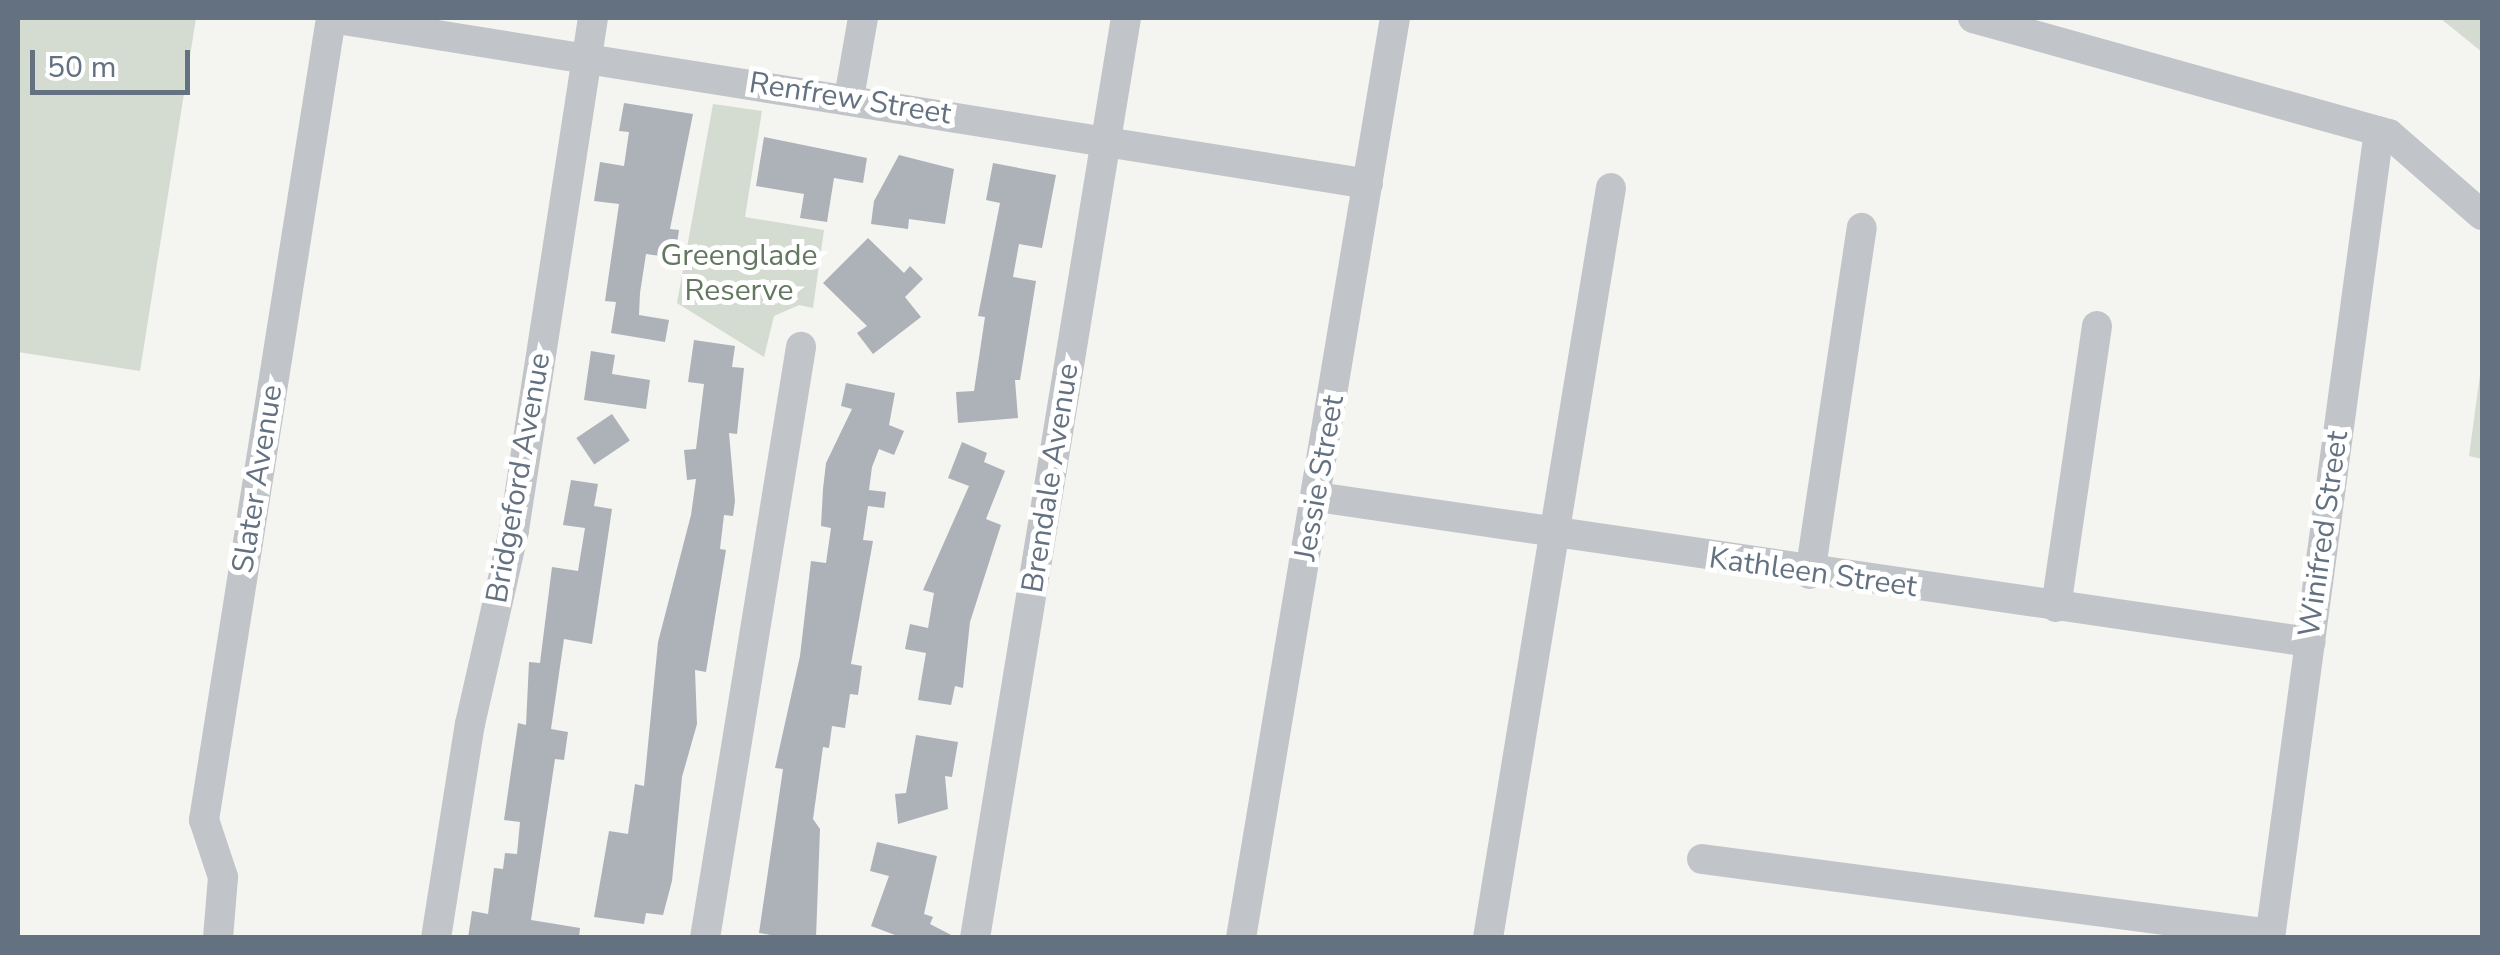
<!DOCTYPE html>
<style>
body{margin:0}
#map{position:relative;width:2500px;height:955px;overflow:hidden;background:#f4f4f0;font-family:"Nunito Sans",sans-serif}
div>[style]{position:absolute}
.green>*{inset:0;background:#d4dbd1}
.building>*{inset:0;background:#acb2b8;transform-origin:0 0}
.minor>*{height:30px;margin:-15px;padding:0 15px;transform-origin:15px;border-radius:15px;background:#c1c4c8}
span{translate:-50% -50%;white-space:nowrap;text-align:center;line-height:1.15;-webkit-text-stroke:10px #fff;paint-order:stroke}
.street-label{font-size:30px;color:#637181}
.park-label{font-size:30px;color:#647861}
.frame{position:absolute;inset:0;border:20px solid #637181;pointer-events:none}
.scale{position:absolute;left:30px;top:50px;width:160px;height:45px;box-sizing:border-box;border:5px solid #637181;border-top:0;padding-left:12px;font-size:30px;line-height:35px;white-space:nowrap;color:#637181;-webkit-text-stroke:8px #fff;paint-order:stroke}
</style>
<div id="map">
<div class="green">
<i style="clip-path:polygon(18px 18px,196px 18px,140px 371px,18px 352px)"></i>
<i style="clip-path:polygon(2440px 18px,2482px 18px,2482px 52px)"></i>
<i style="clip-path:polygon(713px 104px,762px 111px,745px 217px,824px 230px,813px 308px,799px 305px,774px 316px,764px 357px,677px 303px)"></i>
<i style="clip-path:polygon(2482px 360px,2482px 459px,2469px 456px)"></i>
</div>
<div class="building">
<i style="clip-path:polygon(624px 103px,693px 114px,670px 229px,679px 230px,675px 258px,646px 254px,640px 293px,639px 315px,669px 320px,665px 342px,611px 333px,616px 302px,605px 301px,619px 204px,594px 201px,600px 162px,624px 166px,629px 132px,619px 131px)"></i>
<i style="clip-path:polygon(764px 137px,867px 158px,863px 183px,834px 178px,827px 222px,800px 218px,804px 194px,756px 186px)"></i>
<i style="clip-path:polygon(899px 155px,954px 169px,945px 224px,909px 219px,908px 229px,871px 224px,874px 201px)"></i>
<i style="clip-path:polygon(993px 163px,1056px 175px,1042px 248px,1019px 244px,1013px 277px,1036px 281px,1020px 380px,1015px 380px,1018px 418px,958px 423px,956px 392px,974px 391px,985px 317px,978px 316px,1000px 203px,986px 200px)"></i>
<i style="clip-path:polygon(868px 238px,904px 273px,910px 266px,923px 279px,905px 297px,921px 317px,873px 354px,857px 333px,867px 326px,823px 283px)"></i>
<i style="clip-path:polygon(694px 340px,735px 346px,732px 367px,744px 368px,737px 434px,729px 433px,735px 501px,733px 516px,724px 515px,720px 549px,726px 550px,706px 672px,695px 670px,697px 724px,682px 777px,672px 881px,663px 915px,646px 913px,644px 924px,594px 917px,609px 831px,628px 834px,635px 784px,644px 786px,658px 642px,691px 515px,696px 479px,687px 480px,684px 450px,696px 449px,704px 384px,688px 382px)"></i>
<i style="clip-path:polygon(591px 351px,615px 355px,612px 374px,650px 380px,646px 409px,584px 400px)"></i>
<i style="clip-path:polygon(846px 383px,895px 393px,889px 425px,904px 431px,894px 455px,879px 449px,872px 467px,869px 490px,886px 492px,884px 508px,868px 506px,863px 540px,873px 541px,851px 664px,862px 666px,858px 695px,850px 694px,845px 728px,832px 726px,829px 748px,823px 747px,813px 819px,820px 829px,816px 938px,788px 938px,759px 933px,783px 769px,775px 768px,800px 656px,811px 561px,826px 563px,831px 528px,821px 526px,823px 489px,826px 463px,852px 409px,841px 406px)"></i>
<i style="left:612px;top:414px;width:32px;height:43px;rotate:56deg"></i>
<i style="clip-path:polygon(962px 442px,987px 453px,984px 462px,1005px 471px,986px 519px,1001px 525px,970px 622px,963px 688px,955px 686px,951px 705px,918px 700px,926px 653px,905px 649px,910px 624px,928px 628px,934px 593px,923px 590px,969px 486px,948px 478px)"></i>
<i style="clip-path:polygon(571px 480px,598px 484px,594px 506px,612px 509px,592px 644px,564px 639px,551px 729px,568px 732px,564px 760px,555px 759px,531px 920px,580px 928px,579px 938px,468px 938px,472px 911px,488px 914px,494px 868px,503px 869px,505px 853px,517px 854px,520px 822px,504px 820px,518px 723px,526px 725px,529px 662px,540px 663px,552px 567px,578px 571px,585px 528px,563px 525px)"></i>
<i style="clip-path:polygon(916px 735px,958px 742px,952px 777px,945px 776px,948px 809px,898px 824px,895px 794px,906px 793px)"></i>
<i style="clip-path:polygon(877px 842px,937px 856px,924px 914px,933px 917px,930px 924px,957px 938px,903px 938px,871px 926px,889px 876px,870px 871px)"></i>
</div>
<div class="minor">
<i style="left:331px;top:18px;width:1050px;rotate:9.09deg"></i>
<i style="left:1973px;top:18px;width:432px;rotate:15.6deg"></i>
<i style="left:2389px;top:134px;width:123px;rotate:41.1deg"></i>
<i style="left:849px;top:98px;width:81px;rotate:-80.1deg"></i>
<i style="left:1317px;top:497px;width:1004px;rotate:8.31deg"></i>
<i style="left:1810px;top:574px;width:350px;rotate:-81.5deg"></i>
<i style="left:2056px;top:607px;width:284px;rotate:-81.7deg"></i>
<i style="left:1702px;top:859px;width:573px;rotate:7.52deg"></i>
<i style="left:218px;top:938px;width:61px;rotate:-85.3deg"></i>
<i style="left:223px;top:877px;width:60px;rotate:-108.4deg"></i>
<i style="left:204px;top:820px;width:812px;rotate:-81deg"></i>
<i style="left:436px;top:938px;width:217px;rotate:-81deg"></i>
<i style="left:470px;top:724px;width:199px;rotate:-77.2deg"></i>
<i style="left:514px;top:530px;width:518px;rotate:-81.23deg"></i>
<i style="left:705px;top:938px;width:599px;rotate:-80.77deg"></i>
<i style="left:975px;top:938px;width:932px;rotate:-80.68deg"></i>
<i style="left:1241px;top:938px;width:933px;rotate:-80.5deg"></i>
<i style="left:1488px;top:938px;width:760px;rotate:-80.69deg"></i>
<i style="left:2270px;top:938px;width:814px;rotate:-82.31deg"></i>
</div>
<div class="street-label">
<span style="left:850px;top:99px;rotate:9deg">Renfrew Street</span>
<span style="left:519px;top:478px;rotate:-80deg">Bridgeford Avenue</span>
<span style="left:1051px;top:478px;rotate:-81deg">Brendale Avenue</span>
<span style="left:1320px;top:478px;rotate:-80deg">Jessie Street</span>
<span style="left:258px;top:479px;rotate:-81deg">Slater Avenue</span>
<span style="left:2324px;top:534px;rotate:-82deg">Winifred Street</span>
<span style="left:1813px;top:573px;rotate:8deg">Kathleen Street</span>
</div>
<div class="park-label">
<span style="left:739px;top:273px">Greenglade<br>Reserve</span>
</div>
<div class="frame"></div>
<div class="scale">50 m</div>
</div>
